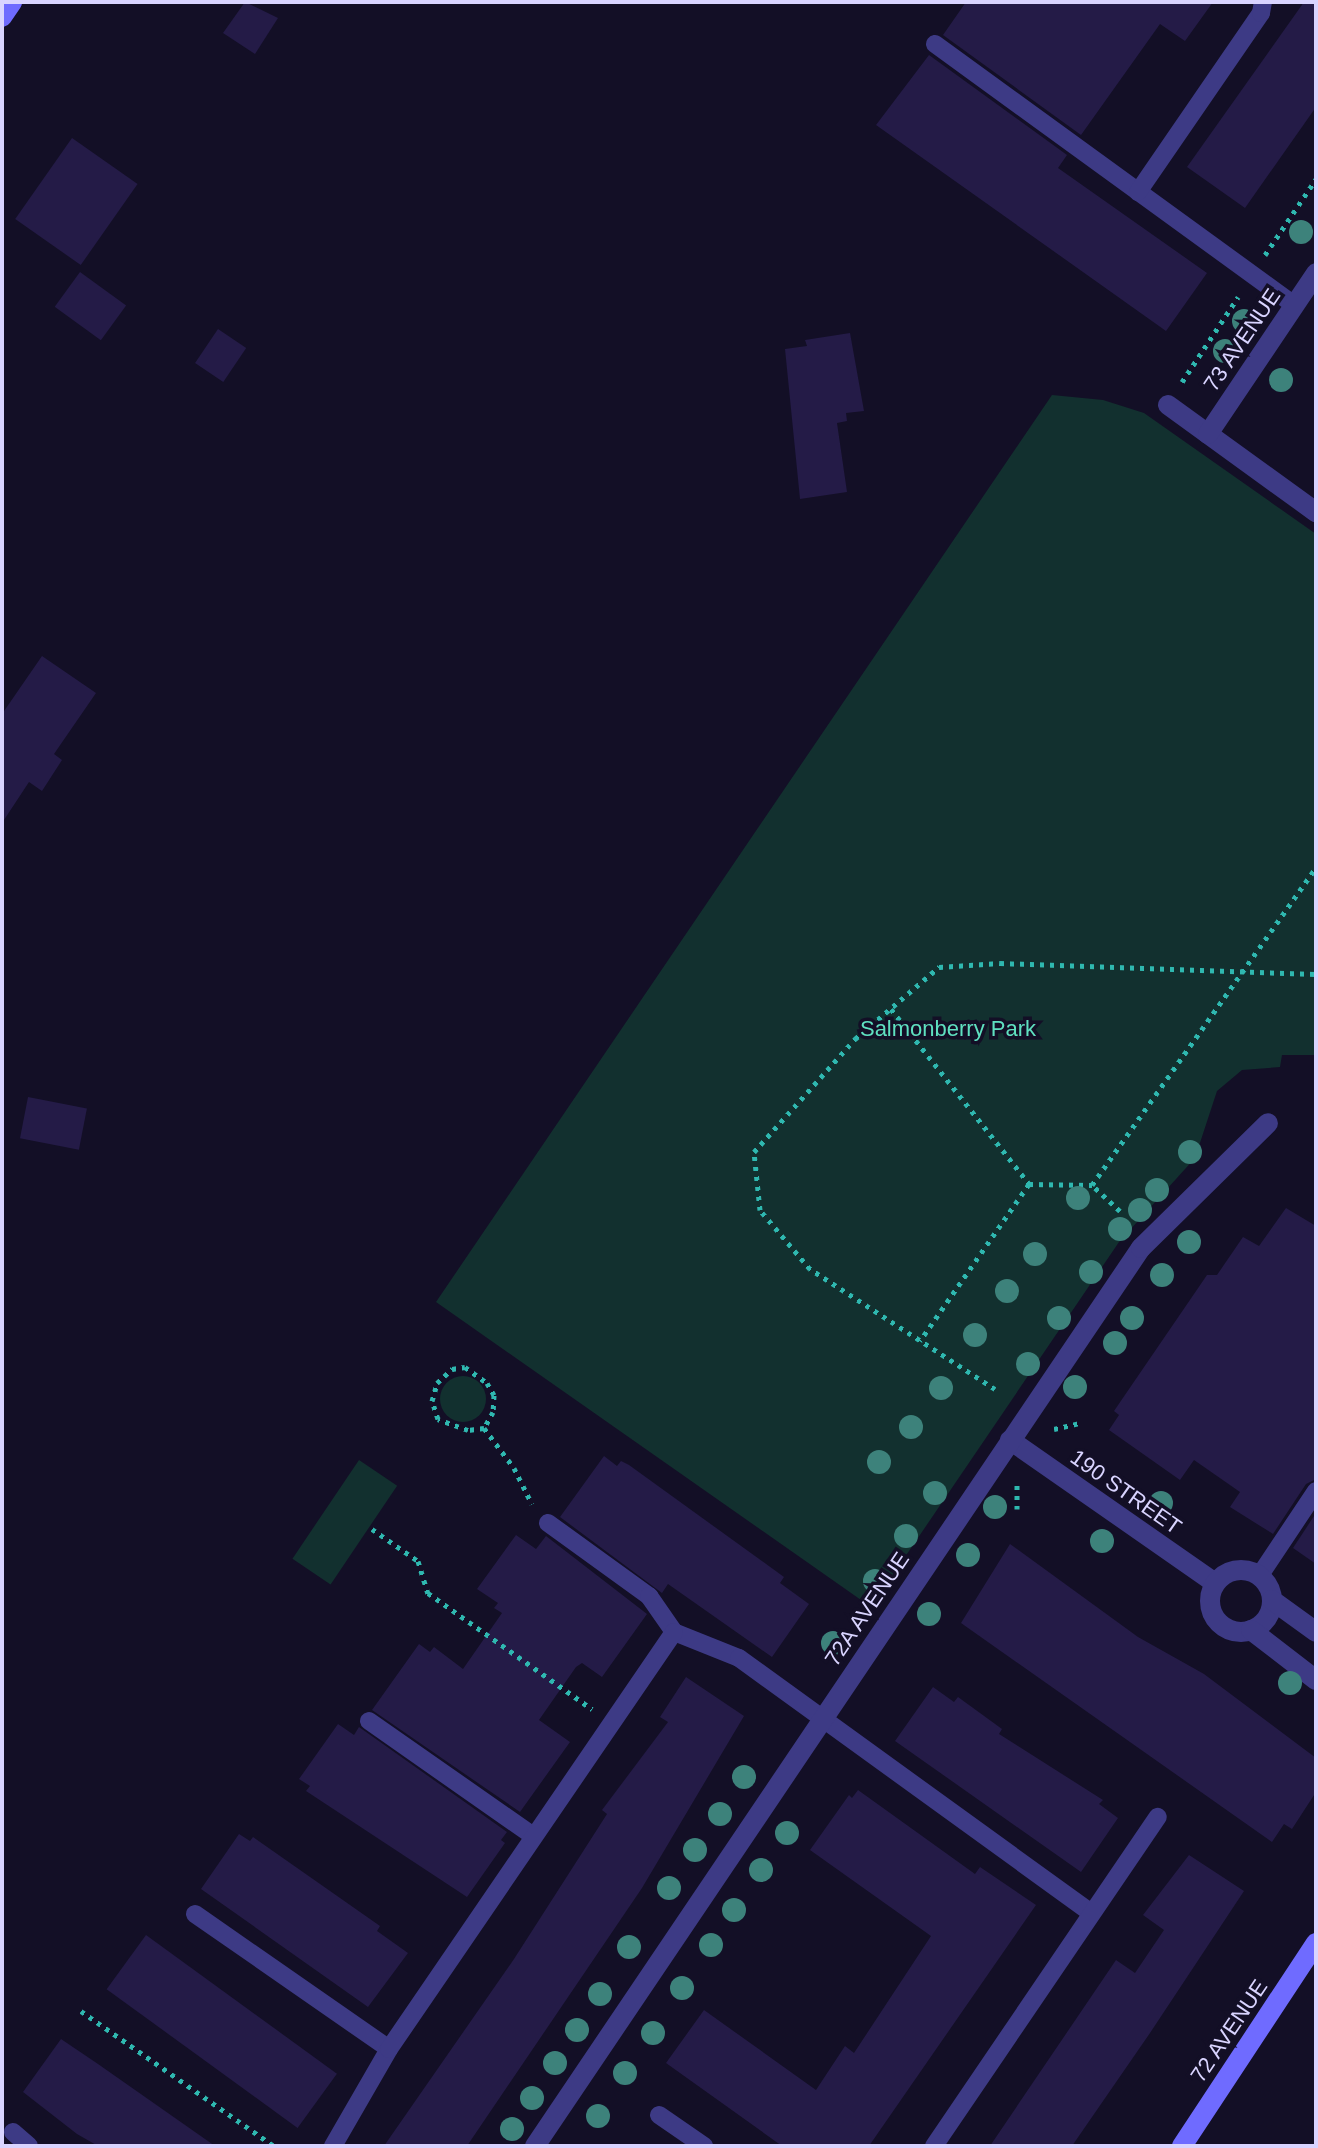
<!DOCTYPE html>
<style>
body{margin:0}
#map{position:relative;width:1318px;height:2148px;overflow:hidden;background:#130f26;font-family:Helvetica,sans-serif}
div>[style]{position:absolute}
.green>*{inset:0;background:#12302f;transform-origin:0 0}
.round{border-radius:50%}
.building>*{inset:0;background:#241b47;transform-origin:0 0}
.path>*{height:5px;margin-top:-2.5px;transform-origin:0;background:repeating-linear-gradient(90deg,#2fb8b0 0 4px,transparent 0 10px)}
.lane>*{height:18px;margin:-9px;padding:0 9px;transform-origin:9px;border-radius:9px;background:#3d3a85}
.street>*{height:20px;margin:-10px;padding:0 10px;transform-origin:10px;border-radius:10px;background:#3d3a85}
.street>.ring{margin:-10px;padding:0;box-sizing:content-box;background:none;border:20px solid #3d3a85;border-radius:50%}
.secondary>*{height:20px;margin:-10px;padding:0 10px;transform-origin:10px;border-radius:10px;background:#6f6bff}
.trees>*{width:24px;height:24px;margin:-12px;border-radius:50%;background:#3d827b}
span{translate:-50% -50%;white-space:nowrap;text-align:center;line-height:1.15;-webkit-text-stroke:7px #130f26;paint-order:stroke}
.street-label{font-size:22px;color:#d9d4ff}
.park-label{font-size:22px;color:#5fe0c0}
.frame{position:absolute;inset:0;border:4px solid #d9d4ff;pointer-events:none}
</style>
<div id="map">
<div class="green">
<i style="clip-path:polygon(1052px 395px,1103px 400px,1144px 413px,1316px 534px,1316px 1055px,1282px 1055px,1280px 1067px,1242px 1070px,1217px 1091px,1195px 1158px,1119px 1242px,871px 1607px,436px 1302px)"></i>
<i class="round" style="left:440px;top:1376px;width:46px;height:46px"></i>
<i style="left:359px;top:1460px;width:46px;height:119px;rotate:34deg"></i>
</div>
<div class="building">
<i style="clip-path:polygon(245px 2px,278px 18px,255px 54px,223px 33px)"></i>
<i style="clip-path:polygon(966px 2px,1213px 2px,1185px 41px,1160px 24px,1081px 135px,943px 35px)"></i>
<i style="clip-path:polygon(1304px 2px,1316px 2px,1316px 107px,1245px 208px,1187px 167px)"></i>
<i style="clip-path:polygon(929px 55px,1067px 155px,1058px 168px,1207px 273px,1166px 331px,876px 125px)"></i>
<i style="left:72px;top:138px;width:80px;height:99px;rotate:35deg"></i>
<i style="left:80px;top:272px;width:57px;height:43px;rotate:36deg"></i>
<i style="left:218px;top:329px;width:34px;height:41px;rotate:34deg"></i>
<i style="clip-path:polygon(850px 333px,864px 411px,846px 413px,847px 421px,837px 423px,847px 492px,800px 499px,785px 349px,807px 346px,805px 340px)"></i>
<i style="clip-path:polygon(42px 656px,96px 693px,54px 754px,62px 760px,42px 791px,29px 782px,2px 823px,2px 714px)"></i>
<i style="left:28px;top:1097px;width:60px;height:42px;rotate:11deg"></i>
<i style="clip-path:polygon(1286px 1208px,1316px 1226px,1316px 1479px,1306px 1484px,1273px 1534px,1230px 1507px,1240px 1492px,1194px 1460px,1180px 1480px,1109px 1430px,1119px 1415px,1114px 1411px,1207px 1275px,1217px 1275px,1243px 1237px,1259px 1246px)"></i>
<i style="clip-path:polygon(604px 1456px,617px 1466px,621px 1461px,629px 1465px,784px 1577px,780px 1583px,809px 1604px,772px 1657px,668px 1584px,662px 1593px,560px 1517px)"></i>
<i style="clip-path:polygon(1316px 1513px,1316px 1564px,1293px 1548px)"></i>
<i style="clip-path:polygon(516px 1535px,536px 1549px,546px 1536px,647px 1614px,602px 1677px,582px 1663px,576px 1667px,539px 1720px,570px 1742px,520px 1812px,372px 1710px,419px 1644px,430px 1652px,434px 1647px,463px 1669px,502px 1613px,494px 1608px,498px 1603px,477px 1589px)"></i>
<i style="clip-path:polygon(1010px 1544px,1138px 1637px,1204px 1674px,1316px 1758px,1316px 1792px,1292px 1829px,1284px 1824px,1272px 1842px,961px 1623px)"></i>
<i style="clip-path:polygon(686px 1677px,744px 1716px,642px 1888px,467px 2146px,384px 2146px,514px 1959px,607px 1814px,602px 1810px,668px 1722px,660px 1717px)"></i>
<i style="clip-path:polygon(933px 1687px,954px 1702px,958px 1697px,1002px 1729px,999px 1734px,1103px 1800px,1099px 1804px,1118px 1818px,1081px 1872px,895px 1741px)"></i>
<i style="clip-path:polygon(338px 1724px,354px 1735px,359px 1727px,507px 1832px,501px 1840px,505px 1843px,467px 1897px,306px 1791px,310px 1786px,299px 1779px)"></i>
<i style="clip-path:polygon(858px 1790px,975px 1874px,980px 1867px,1036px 1905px,869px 2146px,782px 2146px,666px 2063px,704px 2010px,816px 2090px,845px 2046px,854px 2053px,931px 1936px,810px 1850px,849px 1795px,852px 1798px)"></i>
<i style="clip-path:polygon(239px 1834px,250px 1841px,253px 1837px,380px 1926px,377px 1931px,408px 1953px,368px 2007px,201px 1889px)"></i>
<i style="clip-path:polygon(1189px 1855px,1244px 1891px,1150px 2033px,1072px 2146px,990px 2146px,1116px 1960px,1135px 1973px,1164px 1930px,1143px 1915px)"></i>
<i style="left:146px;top:1935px;width:236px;height:67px;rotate:36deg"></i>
<i style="clip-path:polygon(61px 2039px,98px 2064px,215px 2146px,98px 2146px,77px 2134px,23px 2092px)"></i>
</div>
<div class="path">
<i style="left:1265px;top:255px;width:92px;rotate:-56.1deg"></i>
<i style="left:1182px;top:382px;width:102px;rotate:-56.6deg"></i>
<i style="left:891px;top:1009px;width:223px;rotate:51.7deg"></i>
<i style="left:1029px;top:1184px;width:191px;rotate:124.8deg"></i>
<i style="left:1029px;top:1184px;width:63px;rotate:0.9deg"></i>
<i style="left:1120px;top:1211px;width:38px;rotate:-137deg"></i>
<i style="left:1092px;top:1185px;width:388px;rotate:-54.8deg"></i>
<i style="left:465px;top:1367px;width:27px;rotate:36deg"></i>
<i style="left:487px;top:1383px;width:14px;rotate:60deg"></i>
<i style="left:494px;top:1395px;width:17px;rotate:93deg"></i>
<i style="left:493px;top:1412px;width:18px;rotate:119deg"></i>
<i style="left:484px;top:1428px;width:16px;rotate:173deg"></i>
<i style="left:468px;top:1430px;width:32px;rotate:-160deg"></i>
<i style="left:438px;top:1419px;width:19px;rotate:-108deg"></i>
<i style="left:432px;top:1401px;width:19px;rotate:-74deg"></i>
<i style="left:437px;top:1383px;width:21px;rotate:-43deg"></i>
<i style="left:452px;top:1369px;width:13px;rotate:-9deg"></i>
<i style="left:995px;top:1389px;width:221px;rotate:-147deg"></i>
<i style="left:810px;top:1269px;width:77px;rotate:-130.3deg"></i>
<i style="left:760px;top:1210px;width:58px;rotate:-95.9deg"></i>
<i style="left:754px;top:1152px;width:152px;rotate:-48.2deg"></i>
<i style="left:855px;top:1039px;width:111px;rotate:-40.6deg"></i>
<i style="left:939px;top:967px;width:61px;rotate:-3.8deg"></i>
<i style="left:1000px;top:963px;width:316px;rotate:2deg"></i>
<i style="left:484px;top:1428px;width:50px;rotate:53.1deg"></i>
<i style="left:514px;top:1468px;width:40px;rotate:63.4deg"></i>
<i style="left:1054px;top:1429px;width:27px;rotate:-13deg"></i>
<i style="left:1017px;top:1485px;width:24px;rotate:90deg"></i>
<i style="left:372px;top:1529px;width:56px;rotate:34.8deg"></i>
<i style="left:418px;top:1561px;width:34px;rotate:73deg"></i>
<i style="left:428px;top:1593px;width:201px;rotate:35.3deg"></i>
<i style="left:81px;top:2011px;width:236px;rotate:35deg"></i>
</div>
<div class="lane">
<i style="left:935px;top:44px;width:444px;rotate:36deg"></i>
<i style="left:1138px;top:192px;width:217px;rotate:-55.5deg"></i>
<i style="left:1261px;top:13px;width:11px;rotate:-80deg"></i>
<i style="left:548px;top:1523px;width:125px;rotate:35.9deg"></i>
<i style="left:649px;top:1596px;width:44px;rotate:55.2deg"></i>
<i style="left:674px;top:1632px;width:70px;rotate:21.8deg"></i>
<i style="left:739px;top:1658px;width:433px;rotate:35.9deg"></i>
<i style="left:1260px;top:1575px;width:101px;rotate:-56.3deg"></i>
<i style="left:369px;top:1721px;width:200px;rotate:35deg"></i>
<i style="left:195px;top:1914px;width:236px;rotate:34.8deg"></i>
<i style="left:659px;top:2115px;width:55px;rotate:34.6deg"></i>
<i style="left:13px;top:2132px;width:21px;rotate:41deg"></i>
<i style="left:333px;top:2146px;width:112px;rotate:-60deg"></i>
<i style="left:389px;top:2049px;width:505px;rotate:-55.65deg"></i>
<i style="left:934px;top:2146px;width:398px;rotate:-55.8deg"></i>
</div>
<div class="street">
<i style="left:1168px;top:405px;width:183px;rotate:35.9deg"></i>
<i style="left:1208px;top:434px;width:194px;rotate:-56.1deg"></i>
<i style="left:1010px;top:1440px;width:250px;rotate:34.9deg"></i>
<i class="ring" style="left:1210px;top:1570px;width:42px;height:42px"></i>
<i style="left:1272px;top:1600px;width:54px;rotate:36deg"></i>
<i style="left:1251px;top:1630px;width:82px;rotate:37.6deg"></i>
<i style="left:535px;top:2146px;width:1083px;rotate:-55.99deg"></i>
<i style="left:1141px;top:1248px;width:178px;rotate:-44.5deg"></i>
</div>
<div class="secondary">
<i style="left:2px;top:17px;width:18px;rotate:-56deg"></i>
<i style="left:1182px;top:2146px;width:243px;rotate:-56.6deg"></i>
</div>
<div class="trees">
<i style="left:1301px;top:232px"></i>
<i style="left:1244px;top:321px"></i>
<i style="left:1225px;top:351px"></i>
<i style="left:1281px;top:380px"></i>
<i style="left:1190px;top:1152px"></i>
<i style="left:1157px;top:1190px"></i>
<i style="left:1078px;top:1198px"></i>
<i style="left:1140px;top:1210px"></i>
<i style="left:1120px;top:1229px"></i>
<i style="left:1189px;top:1242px"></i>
<i style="left:1035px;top:1254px"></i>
<i style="left:1091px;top:1272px"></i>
<i style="left:1162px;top:1275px"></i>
<i style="left:1007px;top:1291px"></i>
<i style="left:1059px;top:1318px"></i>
<i style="left:1132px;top:1318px"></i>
<i style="left:975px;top:1335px"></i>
<i style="left:1115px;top:1343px"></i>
<i style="left:1028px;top:1364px"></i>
<i style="left:1075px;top:1387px"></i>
<i style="left:941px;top:1388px"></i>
<i style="left:911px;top:1427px"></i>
<i style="left:879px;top:1462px"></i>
<i style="left:935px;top:1493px"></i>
<i style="left:1161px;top:1503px"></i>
<i style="left:995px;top:1507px"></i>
<i style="left:906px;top:1536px"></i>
<i style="left:1102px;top:1541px"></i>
<i style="left:968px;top:1555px"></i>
<i style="left:875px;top:1581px"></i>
<i style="left:929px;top:1614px"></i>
<i style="left:833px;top:1643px"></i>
<i style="left:1290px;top:1683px"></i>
<i style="left:744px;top:1777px"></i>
<i style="left:720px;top:1814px"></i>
<i style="left:787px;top:1833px"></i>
<i style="left:695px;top:1850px"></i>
<i style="left:761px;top:1870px"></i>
<i style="left:669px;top:1888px"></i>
<i style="left:734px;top:1910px"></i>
<i style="left:711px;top:1945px"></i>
<i style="left:629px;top:1947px"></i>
<i style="left:682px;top:1988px"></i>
<i style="left:600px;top:1994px"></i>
<i style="left:577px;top:2030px"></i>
<i style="left:653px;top:2033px"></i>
<i style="left:555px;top:2063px"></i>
<i style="left:625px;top:2073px"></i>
<i style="left:532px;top:2098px"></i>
<i style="left:598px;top:2116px"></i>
<i style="left:512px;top:2129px"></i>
</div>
<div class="street-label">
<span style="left:1242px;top:340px;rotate:-56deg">73 AVENUE</span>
<span style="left:1126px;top:1492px;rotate:35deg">190 STREET</span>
<span style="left:867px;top:1609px;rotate:-56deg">72A AVENUE</span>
<span style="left:1229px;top:2031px;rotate:-56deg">72 AVENUE</span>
</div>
<div class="park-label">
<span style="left:948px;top:1029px">Salmonberry Park</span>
</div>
<div class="frame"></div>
</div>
